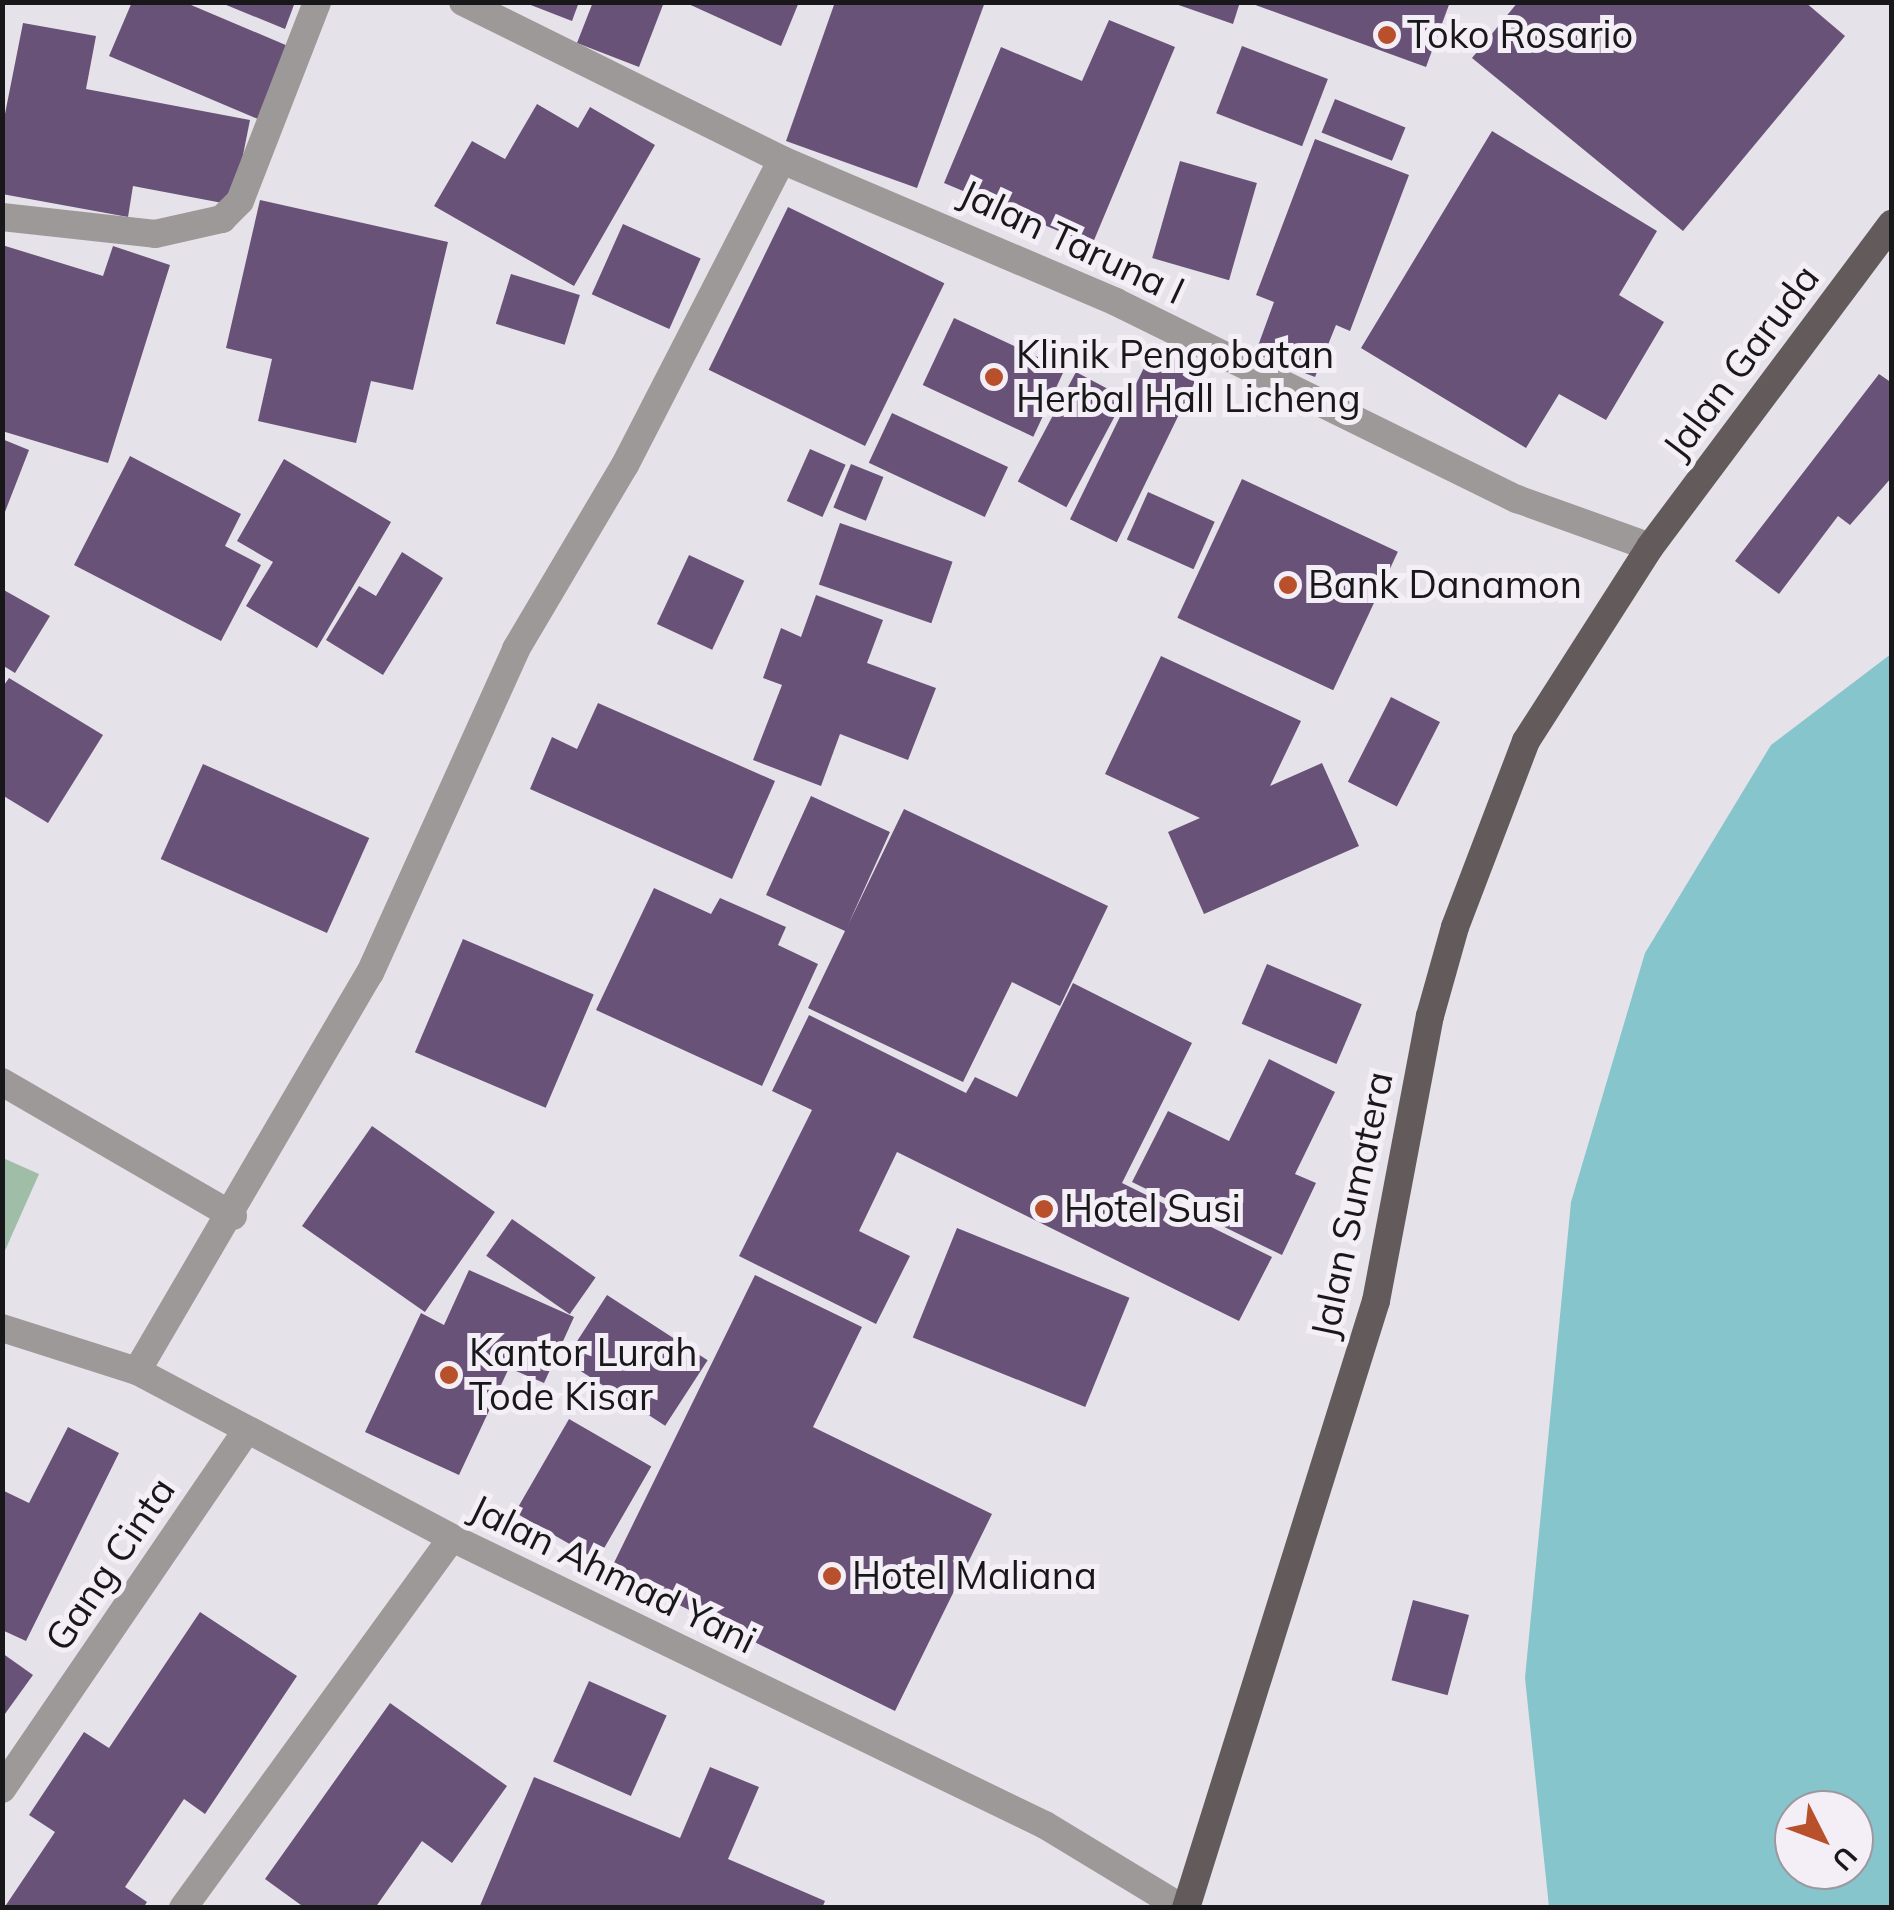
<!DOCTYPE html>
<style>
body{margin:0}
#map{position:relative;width:1894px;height:1910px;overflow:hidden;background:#e6e2ea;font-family:Mulish,sans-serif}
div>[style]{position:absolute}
.green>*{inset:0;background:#9fbda7}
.water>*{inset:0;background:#85c5cb}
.building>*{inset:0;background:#695278;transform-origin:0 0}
.minor>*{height:28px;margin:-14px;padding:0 14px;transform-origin:14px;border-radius:14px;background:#9d9998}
.primary>*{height:28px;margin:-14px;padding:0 14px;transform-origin:14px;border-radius:14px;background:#635b5b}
.dots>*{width:28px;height:28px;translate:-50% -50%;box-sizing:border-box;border:5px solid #f4eff7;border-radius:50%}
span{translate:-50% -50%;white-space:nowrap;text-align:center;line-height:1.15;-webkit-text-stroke:10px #f4eff7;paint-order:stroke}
.poi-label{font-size:38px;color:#181719}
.left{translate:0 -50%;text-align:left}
.street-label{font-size:38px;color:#181719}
.frame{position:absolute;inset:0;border:5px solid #181719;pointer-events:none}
.north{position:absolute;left:1774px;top:1790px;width:100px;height:100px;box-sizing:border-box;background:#f4eff7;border:2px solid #9c999e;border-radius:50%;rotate:132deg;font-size:28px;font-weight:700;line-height:40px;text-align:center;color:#181719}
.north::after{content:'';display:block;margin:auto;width:35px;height:45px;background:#b8512b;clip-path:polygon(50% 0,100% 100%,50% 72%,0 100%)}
</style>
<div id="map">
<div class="green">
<i style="clip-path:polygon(3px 1158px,39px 1174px,3px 1255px)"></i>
</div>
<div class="water">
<i style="clip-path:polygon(evenodd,1891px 654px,1891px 1907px,1549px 1907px,1525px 1678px,1571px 1202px,1645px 953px,1771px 745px,1891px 654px,1794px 1810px,1854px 1810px,1854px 1870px,1794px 1870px,1794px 1810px)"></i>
</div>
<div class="building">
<i style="clip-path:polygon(132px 2px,184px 2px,288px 46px,258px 119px,109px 56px)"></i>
<i style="clip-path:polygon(219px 2px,295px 2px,285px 29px)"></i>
<i style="clip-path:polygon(523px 2px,579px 2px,572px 21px)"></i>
<i style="clip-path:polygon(593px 2px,664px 2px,639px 67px,577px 43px)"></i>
<i style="clip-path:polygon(684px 2px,799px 2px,781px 46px)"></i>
<i style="clip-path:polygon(835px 2px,985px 2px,917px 188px,786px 141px)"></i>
<i style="clip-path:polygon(1170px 2px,1240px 2px,1233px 24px)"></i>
<i style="clip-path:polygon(1247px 2px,1450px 2px,1426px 67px)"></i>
<i style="clip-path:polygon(1518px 2px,1805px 2px,1845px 36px,1683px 231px,1472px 58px)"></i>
<i style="clip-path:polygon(1109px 20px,1175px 47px,1092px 245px,944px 183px,1001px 47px,1082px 81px)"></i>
<i style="clip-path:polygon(23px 23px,96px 36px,86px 89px,250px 120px,233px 205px,133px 186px,128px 217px,2px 194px,2px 129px)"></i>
<i style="left:1242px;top:46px;width:92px;height:72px;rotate:21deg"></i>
<i style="left:1335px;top:99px;width:76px;height:36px;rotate:22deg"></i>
<i style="clip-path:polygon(537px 104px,578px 128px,590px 107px,655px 145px,574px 286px,434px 206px,472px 141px,505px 159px)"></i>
<i style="clip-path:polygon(1492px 131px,1657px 231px,1619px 295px,1664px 322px,1606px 420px,1559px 394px,1526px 448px,1361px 348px)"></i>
<i style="clip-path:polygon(1315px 139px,1409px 175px,1350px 331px,1336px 325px,1315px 377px,1255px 354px,1274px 302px,1256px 295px)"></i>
<i style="left:1180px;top:161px;width:80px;height:101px;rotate:16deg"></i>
<i style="clip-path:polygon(260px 200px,448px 242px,413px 390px,371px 381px,356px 443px,258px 421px,272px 359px,226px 348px)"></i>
<i style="left:788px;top:207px;width:174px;height:181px;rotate:26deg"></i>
<i style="left:623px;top:224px;width:85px;height:77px;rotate:24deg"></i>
<i style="clip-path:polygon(2px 245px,103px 276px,113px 246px,170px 265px,108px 463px,2px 431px)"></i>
<i style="left:511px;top:274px;width:72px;height:52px;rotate:17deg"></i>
<i style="left:954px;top:318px;width:122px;height:74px;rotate:25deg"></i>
<i style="left:1155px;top:345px;width:52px;height:194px;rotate:26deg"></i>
<i style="left:1076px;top:372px;width:55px;height:124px;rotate:28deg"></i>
<i style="clip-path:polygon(1879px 374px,1892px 383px,1892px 477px,1850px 525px,1838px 516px,1779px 594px,1735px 561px)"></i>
<i style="left:892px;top:413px;width:128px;height:55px;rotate:25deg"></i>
<i style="clip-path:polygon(2px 439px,29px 450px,3px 517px,2px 517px)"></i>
<i style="left:810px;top:449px;width:39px;height:57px;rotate:24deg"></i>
<i style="clip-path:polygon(130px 456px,241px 514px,225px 546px,261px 565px,221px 641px,74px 565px)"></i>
<i style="clip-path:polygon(284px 459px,391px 522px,317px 648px,246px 606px,273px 562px,237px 541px)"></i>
<i style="left:851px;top:464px;width:35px;height:47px;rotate:22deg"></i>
<i style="left:1242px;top:479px;width:172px;height:153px;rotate:25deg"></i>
<i style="left:1148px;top:492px;width:73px;height:52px;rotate:24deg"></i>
<i style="left:840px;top:523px;width:119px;height:65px;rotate:19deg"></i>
<i style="clip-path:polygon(402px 552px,443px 578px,383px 675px,326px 640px,359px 586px,376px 596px)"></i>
<i style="left:689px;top:555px;width:61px;height:76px;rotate:25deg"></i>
<i style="clip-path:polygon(2px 589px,50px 616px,15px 673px,2px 665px)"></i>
<i style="clip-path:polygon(816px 595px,883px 620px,867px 663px,936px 688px,908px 760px,840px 734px,821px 786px,753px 760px,782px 685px,763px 678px,781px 628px,801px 637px)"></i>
<i style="clip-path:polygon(1161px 656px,1301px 721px,1270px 786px,1322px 763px,1359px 846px,1204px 914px,1168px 832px,1200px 818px,1105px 774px)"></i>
<i style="clip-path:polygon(9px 678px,103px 735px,48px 823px,2px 795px,2px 688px)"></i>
<i style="left:1391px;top:697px;width:55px;height:95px;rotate:27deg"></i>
<i style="clip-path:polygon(598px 703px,775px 781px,732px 879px,530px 789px,552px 737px,577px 749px)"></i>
<i style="left:203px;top:764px;width:182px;height:104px;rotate:24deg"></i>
<i style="clip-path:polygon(811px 796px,890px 832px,848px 925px,904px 809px,1108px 906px,1060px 1006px,1012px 982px,963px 1082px,808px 1008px,845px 931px,766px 895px)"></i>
<i style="clip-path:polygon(654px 888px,711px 914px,720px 898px,786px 927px,778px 945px,818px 964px,762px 1086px,596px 1010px)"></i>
<i style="left:463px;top:939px;width:142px;height:123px;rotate:23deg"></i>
<i style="left:1267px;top:964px;width:103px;height:65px;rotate:23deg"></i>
<i style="clip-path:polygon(1073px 983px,1192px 1043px,1122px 1183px,1272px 1257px,1239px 1321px,897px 1152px,859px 1231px,910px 1256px,876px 1324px,739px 1256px,812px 1110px,772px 1091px,809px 1015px,966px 1093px,975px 1077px,1017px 1097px)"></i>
<i style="clip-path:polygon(1269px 1059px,1335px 1092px,1295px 1174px,1316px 1183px,1282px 1255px,1132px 1182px,1168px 1111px,1229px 1141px)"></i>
<i style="left:372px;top:1126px;width:150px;height:122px;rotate:35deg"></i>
<i style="left:512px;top:1219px;width:102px;height:45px;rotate:35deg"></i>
<i style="left:957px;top:1228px;width:186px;height:118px;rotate:22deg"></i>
<i style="clip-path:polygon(469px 1270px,574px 1317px,544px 1383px,509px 1368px,459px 1475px,365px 1432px,421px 1313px,444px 1325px)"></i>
<i style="clip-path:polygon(755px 1275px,862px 1327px,813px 1427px,992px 1514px,895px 1711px,610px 1571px)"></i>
<i style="left:607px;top:1295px;width:120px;height:78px;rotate:33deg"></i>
<i style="left:569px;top:1419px;width:95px;height:108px;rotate:30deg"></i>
<i style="clip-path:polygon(68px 1427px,119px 1453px,26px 1641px,2px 1630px,2px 1490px,29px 1503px)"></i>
<i style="left:1413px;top:1600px;width:58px;height:83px;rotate:15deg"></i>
<i style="clip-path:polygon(200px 1612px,297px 1676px,205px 1814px,184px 1799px,125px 1887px,147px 1902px,143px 1908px,4px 1908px,55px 1832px,29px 1815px,84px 1732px,109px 1748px)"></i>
<i style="clip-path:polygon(2px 1653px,33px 1675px,2px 1718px)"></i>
<i style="left:589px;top:1681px;width:85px;height:88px;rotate:24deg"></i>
<i style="clip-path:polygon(390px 1703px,507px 1786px,452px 1863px,422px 1841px,375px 1908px,305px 1908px,265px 1879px)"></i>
<i style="clip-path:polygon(710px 1767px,759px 1787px,728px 1859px,825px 1901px,822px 1908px,479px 1908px,534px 1777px,680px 1838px)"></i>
</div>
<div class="minor">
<i style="left:463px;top:2px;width:356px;rotate:26.3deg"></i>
<i style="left:782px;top:160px;width:363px;rotate:23deg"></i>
<i style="left:1116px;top:302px;width:447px;rotate:26.2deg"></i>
<i style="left:1517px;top:499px;width:141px;rotate:19.8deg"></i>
<i style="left:2px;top:217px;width:154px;rotate:6.3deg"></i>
<i style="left:155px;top:234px;width:69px;rotate:-12.6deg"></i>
<i style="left:222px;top:219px;width:25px;rotate:-45deg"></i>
<i style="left:240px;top:201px;width:213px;rotate:-68.8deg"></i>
<i style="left:2px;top:1082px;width:267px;rotate:30.1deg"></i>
<i style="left:2px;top:1328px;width:142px;rotate:17.7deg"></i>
<i style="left:137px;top:1371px;width:357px;rotate:27.9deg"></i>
<i style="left:452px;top:1538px;width:659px;rotate:25.83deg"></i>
<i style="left:1045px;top:1825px;width:160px;rotate:31.2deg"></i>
<i style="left:137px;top:1371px;width:461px;rotate:-59.7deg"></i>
<i style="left:370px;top:973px;width:355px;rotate:-65.7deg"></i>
<i style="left:516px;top:649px;width:214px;rotate:-59.4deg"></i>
<i style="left:625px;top:465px;width:343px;rotate:-62.8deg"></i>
<i style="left:2px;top:1789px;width:433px;rotate:-55.7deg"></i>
<i style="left:183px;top:1908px;width:457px;rotate:-54deg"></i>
</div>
<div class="primary">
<i style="left:1186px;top:1908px;width:636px;rotate:-72.62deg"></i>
<i style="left:1376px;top:1301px;width:290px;rotate:-79.3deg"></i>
<i style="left:1430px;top:1016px;width:92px;rotate:-74.3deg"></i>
<i style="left:1455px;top:927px;width:199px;rotate:-69.1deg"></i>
<i style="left:1526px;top:741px;width:230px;rotate:-57.4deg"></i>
<i style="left:1650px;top:547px;width:404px;rotate:-53.2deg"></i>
</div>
<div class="dots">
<i style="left:1387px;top:35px;background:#b8512b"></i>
<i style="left:994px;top:377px;background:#b8512b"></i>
<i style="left:1288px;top:585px;background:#b8512b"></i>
<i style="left:1044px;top:1209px;background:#b8512b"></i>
<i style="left:449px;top:1375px;background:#b8512b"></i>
<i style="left:832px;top:1576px;background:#b8512b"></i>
</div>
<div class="poi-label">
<span class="left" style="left:1407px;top:35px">Toko Rosario</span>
<span class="left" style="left:1016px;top:377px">Klinik Pengobatan<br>Herbal Hall Licheng</span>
<span class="left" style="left:1308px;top:585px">Bank Danamon</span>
<span class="left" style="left:1064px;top:1209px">Hotel Susi</span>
<span class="left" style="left:469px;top:1375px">Kantor Lurah<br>Tode Kisar</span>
<span class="left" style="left:852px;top:1576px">Hotel Maliana</span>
</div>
<div class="street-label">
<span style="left:1072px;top:242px;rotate:25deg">Jalan Taruna I</span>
<span style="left:1741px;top:362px;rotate:-53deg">Jalan Garuda</span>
<span style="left:1352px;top:1205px;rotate:-78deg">Jalan Sumatera</span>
<span style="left:110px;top:1564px;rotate:-56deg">Gang Cinta</span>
<span style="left:613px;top:1574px;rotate:26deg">Jalan Ahmad Yani</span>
</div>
<div class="frame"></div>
<div class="north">U</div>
</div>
